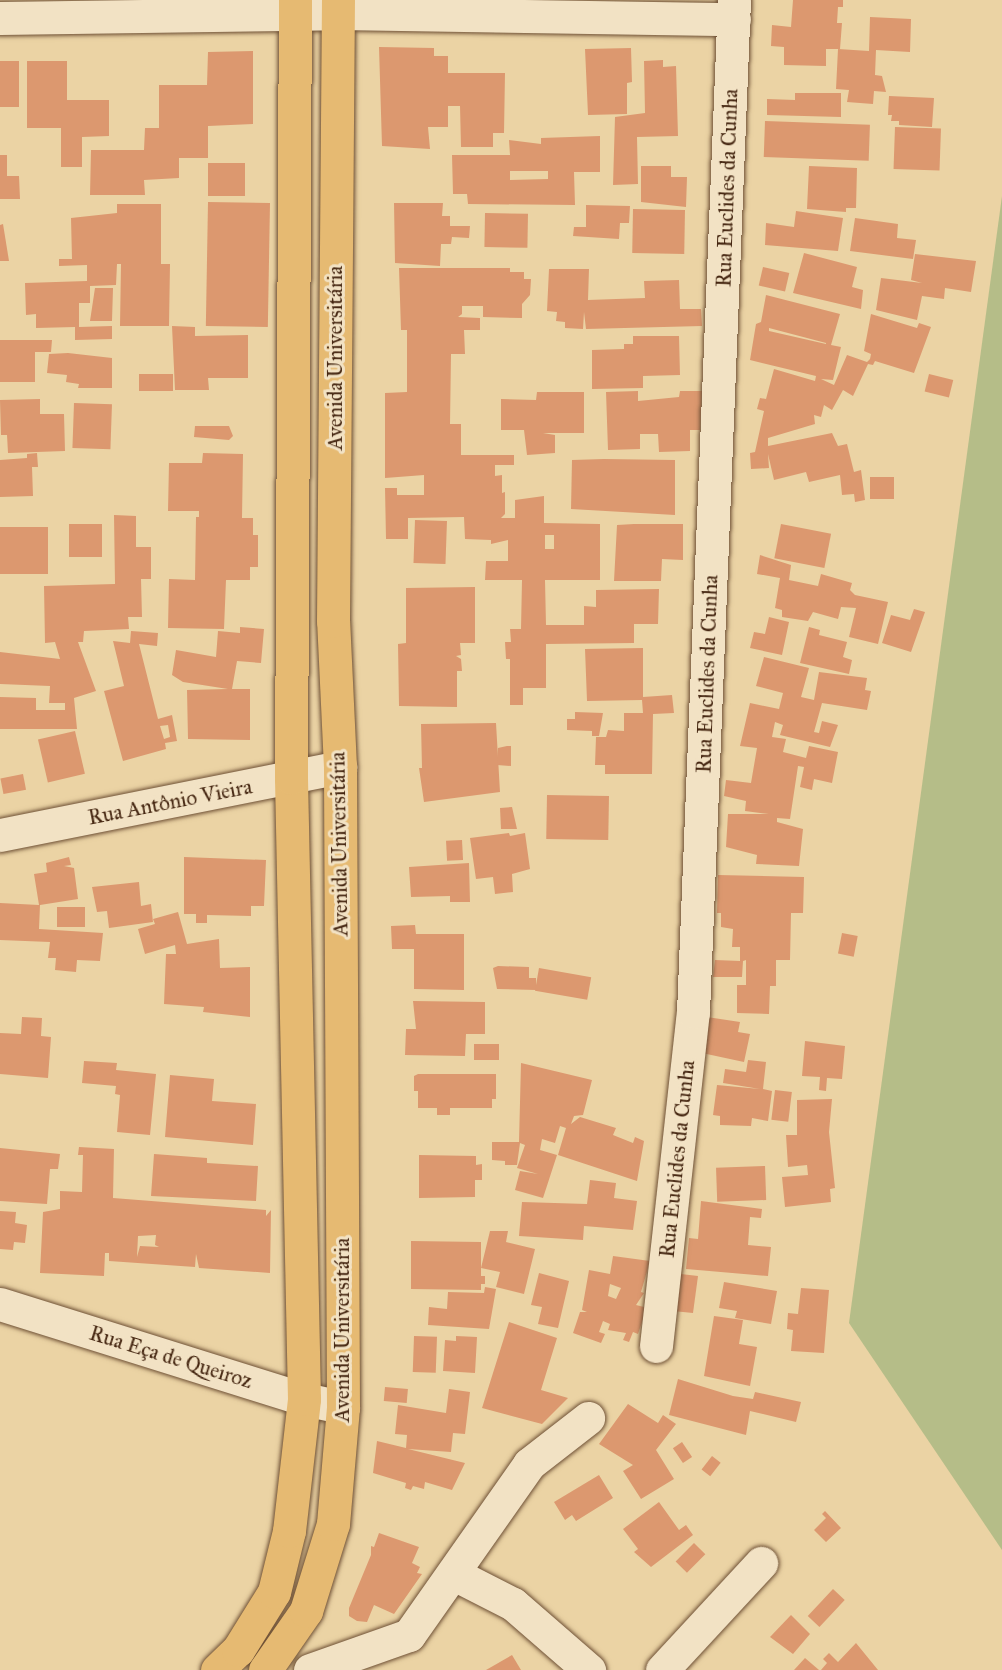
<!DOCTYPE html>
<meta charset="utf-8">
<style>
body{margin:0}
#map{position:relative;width:1002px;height:1670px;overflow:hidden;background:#ebd3a4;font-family:"IM FELL Great Primer",serif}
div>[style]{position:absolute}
.green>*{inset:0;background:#b5bd88}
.building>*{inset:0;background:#dc986f;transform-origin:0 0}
.roads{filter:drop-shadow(0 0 2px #6e5035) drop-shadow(0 0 2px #6e5035)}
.minor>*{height:33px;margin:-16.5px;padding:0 16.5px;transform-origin:16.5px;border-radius:16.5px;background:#f2e2c4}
.major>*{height:33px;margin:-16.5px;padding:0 16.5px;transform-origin:16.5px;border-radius:16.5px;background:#e6ba72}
span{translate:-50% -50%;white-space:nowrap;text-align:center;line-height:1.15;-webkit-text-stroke:6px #f2e2c4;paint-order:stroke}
.street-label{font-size:21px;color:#442510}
</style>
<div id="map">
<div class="green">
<i style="clip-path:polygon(1002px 196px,1002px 1550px,849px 1323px)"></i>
</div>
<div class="building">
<i style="clip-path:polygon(793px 0,843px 0,843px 7px,838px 7px,837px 23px,842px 23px,840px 49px,826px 49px,826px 66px,784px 65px,784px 47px,771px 46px,772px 25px,791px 27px)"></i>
<i style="clip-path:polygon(870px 17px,911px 19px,910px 52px,876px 50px,875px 75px,882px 76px,886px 92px,874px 91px,873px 104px,847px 102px,849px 90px,836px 89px,838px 49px,869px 51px)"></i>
<i style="clip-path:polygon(379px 47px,434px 48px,434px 56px,448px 56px,448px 73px,505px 73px,504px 133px,493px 133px,493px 147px,461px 147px,460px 106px,448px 106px,448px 127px,428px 127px,430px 149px,382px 146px)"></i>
<i style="clip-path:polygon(631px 48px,632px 82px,627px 83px,627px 114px,588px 115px,585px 49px)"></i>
<i style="clip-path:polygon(253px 51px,253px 124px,208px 126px,208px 158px,179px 158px,179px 178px,144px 180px,145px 195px,90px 195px,91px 150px,144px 150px,145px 128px,159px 128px,159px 85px,207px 85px,208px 52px)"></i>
<i style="clip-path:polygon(663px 60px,663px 67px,676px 66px,678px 136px,637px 137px,638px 184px,613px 185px,615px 117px,645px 113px,644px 61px)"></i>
<i style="left:0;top:61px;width:19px;height:46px"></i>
<i style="clip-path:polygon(27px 61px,67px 61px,67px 100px,109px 100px,109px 136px,82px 137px,82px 167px,61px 167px,61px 128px,27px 128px)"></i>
<i style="clip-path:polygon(795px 93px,841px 93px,841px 117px,767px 115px,767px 99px,795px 100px)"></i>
<i style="clip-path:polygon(889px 96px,934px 98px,932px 127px,899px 125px,899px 121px,891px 121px,892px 115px,888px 115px)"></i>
<i style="left:765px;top:121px;width:105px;height:36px;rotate:2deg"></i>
<i style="left:895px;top:127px;width:46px;height:42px;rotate:2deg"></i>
<i style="clip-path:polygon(evenodd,600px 136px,600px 172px,574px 172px,575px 205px,468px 204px,467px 194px,453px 194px,452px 155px,510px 155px,509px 140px,541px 144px,541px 138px,600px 136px,510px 171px,548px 171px,548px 179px,510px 180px,510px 171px)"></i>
<i style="clip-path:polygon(0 155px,7px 155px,7px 176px,19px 176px,20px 199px,0 199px)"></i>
<i style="left:208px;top:163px;width:37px;height:33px"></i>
<i style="clip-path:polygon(641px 166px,671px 166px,671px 177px,687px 177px,686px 207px,641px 202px)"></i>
<i style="clip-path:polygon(809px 166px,857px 168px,856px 208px,846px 208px,846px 212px,807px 209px)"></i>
<i style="left:270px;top:203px;width:124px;height:62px;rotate:91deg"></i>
<i style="clip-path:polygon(394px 203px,443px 203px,442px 216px,450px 216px,450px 226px,470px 226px,469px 238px,452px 237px,451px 244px,441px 244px,440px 266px,395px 263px)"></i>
<i style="clip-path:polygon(117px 204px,161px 204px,161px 264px,170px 264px,169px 326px,120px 326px,121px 264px,117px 264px,116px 285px,90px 286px,90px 303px,79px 303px,79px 327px,112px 326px,112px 339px,75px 340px,75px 327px,36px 328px,36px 314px,26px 315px,25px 283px,87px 281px,87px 265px,59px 266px,59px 259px,72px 259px,71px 218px,117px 213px)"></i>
<i style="clip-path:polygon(586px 205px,630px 206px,629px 223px,620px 223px,619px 239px,573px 236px,574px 227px,586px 227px)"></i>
<i style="left:633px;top:209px;width:52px;height:44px;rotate:1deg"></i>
<i style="clip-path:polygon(796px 211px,843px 218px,838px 251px,765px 245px,766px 223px,794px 227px)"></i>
<i style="left:485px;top:213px;width:43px;height:34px;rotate:1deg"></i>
<i style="clip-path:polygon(855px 218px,898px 224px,897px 238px,916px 240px,913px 259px,850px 251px)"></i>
<i style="clip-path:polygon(3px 224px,9px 261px,0 261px,0 225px)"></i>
<i style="clip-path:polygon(804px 253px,857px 267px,852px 287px,863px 290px,861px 309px,793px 293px)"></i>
<i style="clip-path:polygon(915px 254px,976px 261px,971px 292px,945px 288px,944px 299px,922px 296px,917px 320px,876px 310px,881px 278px,922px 283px,911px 280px)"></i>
<i style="left:763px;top:267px;width:27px;height:19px;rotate:13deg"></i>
<i style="clip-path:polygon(evenodd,399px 268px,510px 268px,510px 272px,524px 272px,524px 279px,531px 279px,530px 295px,522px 304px,522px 318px,483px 317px,483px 306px,462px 306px,462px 314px,458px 317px,480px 318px,480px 330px,464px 330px,465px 354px,451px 354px,450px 424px,461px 424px,461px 455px,514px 455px,514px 465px,495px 465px,495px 476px,502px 475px,502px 493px,505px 492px,505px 514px,501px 518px,515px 518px,515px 500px,544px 496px,544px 523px,600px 524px,600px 580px,545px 580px,546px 625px,584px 625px,584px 606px,596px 607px,596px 590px,659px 589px,658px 624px,634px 624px,634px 643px,546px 644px,546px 688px,523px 688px,523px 705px,510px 705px,510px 659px,506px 659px,505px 642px,511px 642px,510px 629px,521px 629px,522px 580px,485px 580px,486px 561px,508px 561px,508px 540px,491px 544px,491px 540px,465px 539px,464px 517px,408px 518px,408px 539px,386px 539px,385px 488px,397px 488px,397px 495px,424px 495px,424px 475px,385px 478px,385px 393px,407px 392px,407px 330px,401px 330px,399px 268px,545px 535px,554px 535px,554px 549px,545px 549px,545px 535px)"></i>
<i style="clip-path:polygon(549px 269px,589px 269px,588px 300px,645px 298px,644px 281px,679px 280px,680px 309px,701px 309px,702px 326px,586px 329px,584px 312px,583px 329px,565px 328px,565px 322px,556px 321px,557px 312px,547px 311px)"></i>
<i style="clip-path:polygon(95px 288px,113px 288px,112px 321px,90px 321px)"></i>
<i style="clip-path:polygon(evenodd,766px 295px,840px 314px,831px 345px,841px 347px,833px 380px,821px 379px,834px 385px,847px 355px,867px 362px,870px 359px,871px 354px,864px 351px,871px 314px,917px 328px,919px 323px,931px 327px,914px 373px,875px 361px,873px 365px,868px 364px,853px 396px,843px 390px,832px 410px,824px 405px,821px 417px,814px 415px,815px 424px,768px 438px,768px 446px,832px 433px,838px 446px,847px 444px,854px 472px,861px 470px,865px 500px,855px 502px,854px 494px,842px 495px,840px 475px,809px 482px,806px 472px,774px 480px,768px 454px,769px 468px,751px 469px,750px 453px,755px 452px,764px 411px,757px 409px,760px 398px,766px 399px,774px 369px,815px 381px,816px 376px,750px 360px,756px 324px,761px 322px,766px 295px,769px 328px,826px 343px,826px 344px,769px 331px,769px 328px)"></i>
<i style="clip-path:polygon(172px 326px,195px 327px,195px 336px,248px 335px,248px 378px,208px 378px,209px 390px,175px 390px)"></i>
<i style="clip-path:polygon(633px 336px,679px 336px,680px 375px,643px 376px,643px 388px,592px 389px,592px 350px,624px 349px,624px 344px,633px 344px)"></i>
<i style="clip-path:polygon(0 340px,52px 340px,51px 352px,35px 352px,35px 382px,0 382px)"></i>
<i style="clip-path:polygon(68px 353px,112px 358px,112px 388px,78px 388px,79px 384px,66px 382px,67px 375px,47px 373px,49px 354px)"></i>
<i style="left:139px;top:374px;width:34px;height:17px"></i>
<i style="left:929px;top:374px;width:25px;height:18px;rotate:14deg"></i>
<i style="clip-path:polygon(638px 391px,638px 401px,679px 397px,680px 391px,702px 391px,700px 430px,690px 430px,690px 451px,659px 452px,658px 434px,640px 434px,640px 449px,608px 450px,606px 392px)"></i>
<i style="clip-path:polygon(537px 392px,584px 392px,584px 433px,543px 433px,555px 435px,555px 453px,527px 455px,524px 430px,501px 430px,501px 399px,536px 400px)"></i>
<i style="clip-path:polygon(40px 399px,40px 414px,64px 414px,65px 451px,8px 453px,7px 435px,1px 435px,0 400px)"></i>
<i style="left:74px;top:403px;width:38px;height:45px;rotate:2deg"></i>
<i style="clip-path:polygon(195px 426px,229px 426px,233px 436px,229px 440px,194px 437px)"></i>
<i style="clip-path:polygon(37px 453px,38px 467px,32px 467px,33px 496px,0 497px,0 460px,27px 458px,27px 454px)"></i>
<i style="clip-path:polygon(203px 453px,243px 454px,242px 518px,253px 518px,253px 535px,258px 535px,258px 567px,250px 567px,250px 580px,226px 580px,224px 629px,168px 628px,169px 579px,195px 580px,196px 517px,199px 517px,199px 511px,168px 511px,169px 463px,202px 463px)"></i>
<i style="clip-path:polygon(604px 459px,675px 460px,675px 515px,571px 509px,572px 460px)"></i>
<i style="left:870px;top:477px;width:24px;height:22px"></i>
<i style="clip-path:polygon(114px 515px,136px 516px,136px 547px,151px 547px,151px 579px,141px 579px,142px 617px,128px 617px,129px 629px,84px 631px,83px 642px,78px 642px,96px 691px,74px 698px,77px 729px,0 729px,0 697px,36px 698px,36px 710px,65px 710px,65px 703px,49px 703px,50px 686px,0 684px,0 652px,60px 659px,55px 642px,45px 643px,44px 586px,115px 584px)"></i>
<i style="left:415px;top:520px;width:32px;height:43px;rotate:2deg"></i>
<i style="left:69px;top:524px;width:33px;height:33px"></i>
<i style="clip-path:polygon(634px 524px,683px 524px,683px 560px,662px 559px,661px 581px,614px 581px,617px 525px)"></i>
<i style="left:781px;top:524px;width:51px;height:35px;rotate:11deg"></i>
<i style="left:0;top:527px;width:48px;height:47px"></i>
<i style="clip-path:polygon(760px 555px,791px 565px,789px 580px,818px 586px,821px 574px,852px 583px,850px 590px,855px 595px,888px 602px,878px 644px,849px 637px,856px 608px,841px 607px,838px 619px,813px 612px,808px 621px,782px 617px,782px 610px,775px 608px,780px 578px,757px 574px)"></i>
<i style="clip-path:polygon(475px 587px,475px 643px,460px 643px,461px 655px,456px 656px,461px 659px,462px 671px,457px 671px,457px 707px,399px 706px,398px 644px,406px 643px,406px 588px)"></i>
<i style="clip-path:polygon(914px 609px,925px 612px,911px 652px,882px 643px,891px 615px,910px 620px)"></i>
<i style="clip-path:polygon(769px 617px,789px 622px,782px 655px,750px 648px,754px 632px,765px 634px)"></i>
<i style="clip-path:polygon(240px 627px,264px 629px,261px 663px,237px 661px,232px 689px,250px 689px,250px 740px,188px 739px,187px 690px,228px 689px,183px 682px,172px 675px,176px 650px,216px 657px,218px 631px,240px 633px)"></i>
<i style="clip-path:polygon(809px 627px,820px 630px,819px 635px,847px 642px,843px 657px,852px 660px,849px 674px,800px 663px)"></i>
<i style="clip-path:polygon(evenodd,131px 631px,158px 633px,157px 646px,139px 644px,158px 719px,172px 715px,177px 741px,165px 743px,166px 749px,123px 761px,104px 691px,124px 686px,113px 641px,130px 643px,131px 631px,168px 725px,170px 737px,164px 739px,160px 726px,168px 725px)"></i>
<i style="clip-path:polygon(643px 648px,643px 697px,672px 695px,674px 713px,653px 714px,652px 774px,605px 774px,605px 765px,595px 765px,596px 737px,606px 737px,608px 730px,624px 731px,624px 713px,643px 713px,642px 700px,587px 701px,585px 649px)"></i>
<i style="clip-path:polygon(764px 657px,809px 668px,801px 697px,814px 700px,819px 672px,867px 678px,865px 690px,871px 691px,867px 710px,822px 703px,814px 732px,819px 733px,822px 721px,838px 725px,830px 747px,780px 735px,783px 725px,775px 722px,772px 737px,786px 739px,783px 752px,806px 758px,809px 746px,838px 752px,832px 783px,814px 779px,812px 790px,800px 787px,804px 767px,798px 766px,790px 819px,777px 818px,777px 822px,803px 829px,799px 866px,756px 864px,757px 855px,726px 847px,728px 814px,769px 814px,745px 811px,746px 801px,724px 796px,726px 780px,751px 783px,757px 748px,740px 746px,750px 703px,779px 709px,783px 693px,756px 686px)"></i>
<i style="clip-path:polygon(575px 712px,603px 713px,599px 736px,592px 736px,592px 731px,567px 730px,567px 719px,575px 719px)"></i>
<i style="clip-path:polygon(496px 723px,500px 792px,424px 802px,419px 768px,422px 768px,421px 724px)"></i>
<i style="left:75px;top:731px;width:44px;height:38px;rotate:77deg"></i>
<i style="clip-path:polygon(507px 746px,511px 746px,511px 766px,497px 765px,498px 748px)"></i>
<i style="left:23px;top:774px;width:16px;height:23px;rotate:79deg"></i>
<i style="left:547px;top:795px;width:62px;height:44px;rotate:1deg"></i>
<i style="clip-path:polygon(512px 807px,517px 829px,501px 829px,500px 808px)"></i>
<i style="clip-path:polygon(509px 833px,510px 836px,525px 833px,530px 869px,512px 874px,513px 892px,495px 894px,493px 877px,476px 879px,470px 838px)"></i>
<i style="left:462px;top:840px;width:20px;height:16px;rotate:87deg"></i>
<i style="clip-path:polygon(69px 857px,71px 865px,64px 866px,74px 868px,78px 899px,40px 905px,39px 929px,103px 933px,100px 961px,77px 960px,76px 972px,55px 970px,56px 958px,48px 958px,50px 942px,0 940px,0 903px,39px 905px,34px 874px,47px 872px,46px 863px)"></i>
<i style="clip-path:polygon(184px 857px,266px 860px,264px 906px,251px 906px,251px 916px,207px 915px,207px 923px,196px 923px,196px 914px,184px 914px)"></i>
<i style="clip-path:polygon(469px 863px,470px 902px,450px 902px,450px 896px,411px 897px,409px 867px)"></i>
<i style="clip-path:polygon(718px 875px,804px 877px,803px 913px,791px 913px,790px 960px,776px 960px,776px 986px,770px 986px,769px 1014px,737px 1013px,737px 985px,746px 985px,746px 960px,743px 961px,742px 977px,713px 977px,715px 960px,740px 961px,740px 947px,732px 947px,733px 929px,721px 927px,721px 913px,717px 913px)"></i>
<i style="clip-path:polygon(139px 882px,141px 906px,151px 904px,153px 922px,109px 928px,107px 911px,97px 912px,92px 887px)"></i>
<i style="left:57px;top:907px;width:28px;height:20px"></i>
<i style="clip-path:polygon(178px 912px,187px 944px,219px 939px,220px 968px,250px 967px,250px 1017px,203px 1012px,204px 1007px,164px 1004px,166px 954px,176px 954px,175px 945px,145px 954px,138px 929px,155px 924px,153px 919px)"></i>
<i style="clip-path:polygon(415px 925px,416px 934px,464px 934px,464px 990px,414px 989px,414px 949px,392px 949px,391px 926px)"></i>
<i style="left:842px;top:933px;width:16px;height:21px;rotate:11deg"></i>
<i style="clip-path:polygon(498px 966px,529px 967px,529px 978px,536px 978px,536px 990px,497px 989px,493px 968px)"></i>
<i style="left:539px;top:968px;width:53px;height:23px;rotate:10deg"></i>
<i style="clip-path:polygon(413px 1001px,485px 1002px,485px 1034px,466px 1034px,465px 1056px,405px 1055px,406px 1029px,416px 1029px)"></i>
<i style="clip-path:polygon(22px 1017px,42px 1018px,41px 1036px,51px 1037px,48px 1078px,0 1074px,0 1033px,21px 1034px)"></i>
<i style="clip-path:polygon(707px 1017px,740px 1022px,738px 1032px,750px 1034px,744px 1062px,702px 1053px)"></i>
<i style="clip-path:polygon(805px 1041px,845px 1046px,842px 1079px,827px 1078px,826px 1091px,819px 1090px,820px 1077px,802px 1076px)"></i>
<i style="left:474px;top:1044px;width:25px;height:16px"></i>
<i style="clip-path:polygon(748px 1060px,766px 1062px,763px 1089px,772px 1091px,768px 1121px,752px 1118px,751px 1126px,720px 1125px,720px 1116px,713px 1115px,717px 1085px,760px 1089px,723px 1083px,725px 1069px,746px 1072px)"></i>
<i style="clip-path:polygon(84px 1061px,117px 1063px,116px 1070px,156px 1074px,150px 1135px,117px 1132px,120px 1095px,115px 1094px,116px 1086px,82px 1083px)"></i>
<i style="clip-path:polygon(521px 1063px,592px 1080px,583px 1115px,574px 1116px,571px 1124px,580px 1117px,616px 1128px,613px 1135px,633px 1143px,635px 1137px,644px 1141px,637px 1181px,558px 1155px,566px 1128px,560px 1126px,555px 1143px,542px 1139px,540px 1150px,557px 1155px,543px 1198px,515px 1190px,520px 1171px,538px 1174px,517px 1168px,525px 1145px,520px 1143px,517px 1165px,505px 1165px,505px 1161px,492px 1160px,492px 1142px,519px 1142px)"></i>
<i style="clip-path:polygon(418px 1074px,496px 1074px,496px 1099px,492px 1099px,492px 1108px,450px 1108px,450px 1115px,437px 1115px,437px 1108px,418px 1108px,418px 1091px,414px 1091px,414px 1076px)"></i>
<i style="clip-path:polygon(170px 1075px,214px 1079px,212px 1101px,256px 1104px,253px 1145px,165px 1137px)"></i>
<i style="left:775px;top:1090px;width:17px;height:30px;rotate:7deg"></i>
<i style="clip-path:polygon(832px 1099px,829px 1132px,835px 1188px,830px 1189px,831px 1202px,785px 1207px,782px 1177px,808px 1175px,807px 1165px,788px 1167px,786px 1135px,797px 1135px,797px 1100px)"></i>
<i style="clip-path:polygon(evenodd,79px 1147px,114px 1149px,113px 1198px,266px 1210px,266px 1216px,271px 1210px,270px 1273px,199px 1268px,196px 1254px,195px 1267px,109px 1261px,109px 1253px,105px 1253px,104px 1276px,40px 1273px,43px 1212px,60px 1209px,60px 1191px,82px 1192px,83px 1155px,78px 1155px,79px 1147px,156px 1235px,155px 1245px,159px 1247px,140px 1246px,137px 1257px,138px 1236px,156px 1235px)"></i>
<i style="clip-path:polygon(0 1148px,60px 1154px,58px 1169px,50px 1169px,47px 1204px,0 1201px)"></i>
<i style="clip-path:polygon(154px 1154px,207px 1158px,207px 1163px,258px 1166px,256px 1201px,151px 1196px)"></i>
<i style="clip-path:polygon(419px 1155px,476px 1156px,476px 1165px,482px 1164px,482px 1180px,475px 1180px,475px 1197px,419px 1198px)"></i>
<i style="left:765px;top:1166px;width:34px;height:49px;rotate:88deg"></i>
<i style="clip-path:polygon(590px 1180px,616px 1183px,614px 1198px,637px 1201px,633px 1230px,584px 1226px,583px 1240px,519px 1236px,522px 1202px,587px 1204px)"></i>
<i style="clip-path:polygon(701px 1201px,762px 1209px,761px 1218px,750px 1217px,748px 1245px,771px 1247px,768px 1276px,686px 1269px,689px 1238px,698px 1239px)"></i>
<i style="clip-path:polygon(0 1211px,16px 1212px,15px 1223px,27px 1225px,25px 1243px,14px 1242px,13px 1250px,0 1249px)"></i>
<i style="clip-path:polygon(490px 1231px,508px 1231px,506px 1242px,535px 1249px,524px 1294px,496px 1287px,500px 1272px,481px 1268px)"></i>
<i style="clip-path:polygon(411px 1241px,481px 1242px,481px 1276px,485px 1276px,485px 1284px,481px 1284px,481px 1290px,411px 1289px)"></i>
<i style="clip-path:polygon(evenodd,613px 1256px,650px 1261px,641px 1292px,644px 1293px,636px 1305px,644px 1307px,645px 1313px,638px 1334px,633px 1332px,629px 1342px,623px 1340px,626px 1333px,608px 1330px,610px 1324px,603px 1321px,599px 1332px,605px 1334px,601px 1343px,573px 1333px,580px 1312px,587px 1312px,582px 1310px,589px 1270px,610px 1274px,613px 1256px,610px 1284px,621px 1288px,616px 1299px,608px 1296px,610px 1284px)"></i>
<i style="clip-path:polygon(539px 1273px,569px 1281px,558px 1328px,538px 1324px,542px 1307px,531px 1305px)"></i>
<i style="clip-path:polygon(681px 1274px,698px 1276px,693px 1313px,673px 1311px)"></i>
<i style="clip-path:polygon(724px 1282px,777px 1291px,771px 1324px,735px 1318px,737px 1311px,719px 1308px)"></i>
<i style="clip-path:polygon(485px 1287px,496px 1289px,489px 1329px,428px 1325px,429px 1307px,447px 1309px,448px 1292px,484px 1293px)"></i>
<i style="clip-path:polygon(801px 1288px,829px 1290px,824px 1353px,791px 1351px,793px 1330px,787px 1329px,788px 1313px,798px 1314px)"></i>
<i style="clip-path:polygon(714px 1316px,743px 1320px,739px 1344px,757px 1347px,750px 1386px,704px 1376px)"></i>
<i style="clip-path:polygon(509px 1322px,557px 1338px,541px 1390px,568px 1398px,542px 1424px,482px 1408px)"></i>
<i style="left:414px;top:1336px;width:23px;height:36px;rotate:2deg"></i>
<i style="clip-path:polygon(456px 1336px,477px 1337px,475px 1373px,443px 1371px,445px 1340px,456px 1341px)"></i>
<i style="clip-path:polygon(678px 1379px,733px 1396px,753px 1399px,755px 1392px,801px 1402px,796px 1422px,750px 1411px,746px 1435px,669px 1415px)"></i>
<i style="left:385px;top:1387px;width:23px;height:14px;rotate:5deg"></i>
<i style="clip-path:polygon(449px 1389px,470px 1392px,465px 1434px,453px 1433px,451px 1452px,408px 1449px,465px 1463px,452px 1490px,425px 1482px,424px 1489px,413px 1486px,411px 1490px,405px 1488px,406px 1483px,373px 1473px,377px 1441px,406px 1448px,407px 1435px,395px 1434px,398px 1405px,446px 1413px)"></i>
<i style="clip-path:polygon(628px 1404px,658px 1423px,663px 1415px,676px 1424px,656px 1450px,674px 1479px,641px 1499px,623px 1471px,633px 1465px,599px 1444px)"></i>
<i style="left:682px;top:1442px;width:18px;height:11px;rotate:56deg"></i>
<i style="left:712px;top:1456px;width:11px;height:17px;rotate:38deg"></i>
<i style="clip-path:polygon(599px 1475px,613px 1498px,576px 1521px,572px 1515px,565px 1520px,554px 1502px)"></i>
<i style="clip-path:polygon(659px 1502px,679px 1530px,686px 1525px,693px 1535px,651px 1567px,634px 1552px,638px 1549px,623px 1529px)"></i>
<i style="clip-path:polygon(825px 1511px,841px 1528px,826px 1542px,814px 1530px,826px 1518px,822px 1514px)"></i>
<i style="clip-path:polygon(379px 1533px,419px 1547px,412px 1563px,420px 1567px,417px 1573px,422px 1574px,394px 1614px,374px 1605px,367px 1622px,357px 1621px,349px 1616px,349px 1608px,371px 1555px,371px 1546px,374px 1547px)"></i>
<i style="left:694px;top:1543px;width:16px;height:26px;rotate:45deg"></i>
<i style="left:833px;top:1589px;width:16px;height:37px;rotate:43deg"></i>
<i style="clip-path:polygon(791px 1615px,810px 1634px,793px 1654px,770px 1637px)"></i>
<i style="clip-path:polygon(856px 1643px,878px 1670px,821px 1670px,827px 1663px,823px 1659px,829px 1653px,838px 1662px)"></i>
<i style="clip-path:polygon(512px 1655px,521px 1670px,486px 1670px)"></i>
<i style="clip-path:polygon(805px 1658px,819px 1670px,794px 1670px)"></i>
</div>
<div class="roads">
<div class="minor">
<i style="left:0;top:18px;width:338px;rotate:-0.8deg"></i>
<i style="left:338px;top:13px;width:396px;rotate:0.9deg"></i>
<i style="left:0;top:835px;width:347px;rotate:-11.3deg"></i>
<i style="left:0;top:1304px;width:318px;rotate:17.4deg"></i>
<i style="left:304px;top:1399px;width:40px;rotate:12deg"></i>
<i style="left:656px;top:1346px;width:336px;rotate:-83.7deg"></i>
<i style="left:693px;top:1012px;width:1013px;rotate:-87.68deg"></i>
<i style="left:454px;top:1574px;width:66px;rotate:27deg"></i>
<i style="left:513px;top:1604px;width:101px;rotate:41deg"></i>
<i style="left:310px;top:1670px;width:105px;rotate:-19.5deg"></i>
<i style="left:409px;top:1635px;width:209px;rotate:-54.9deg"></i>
<i style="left:529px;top:1464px;width:75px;rotate:-37.9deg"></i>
<i style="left:662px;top:1670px;width:146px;rotate:-47.2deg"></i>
</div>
<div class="major">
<i style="left:217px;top:1670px;width:29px;rotate:-44deg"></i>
<i style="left:238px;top:1650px;width:68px;rotate:-58.2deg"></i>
<i style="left:274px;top:1592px;width:63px;rotate:-76.2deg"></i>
<i style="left:289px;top:1531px;width:133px;rotate:-83.5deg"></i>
<i style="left:304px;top:1399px;width:621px;rotate:-91.2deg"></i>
<i style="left:291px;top:778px;width:778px;rotate:-89.71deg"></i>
<i style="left:265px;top:1670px;width:72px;rotate:-55.2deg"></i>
<i style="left:306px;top:1611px;width:91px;rotate:-72.8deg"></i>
<i style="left:333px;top:1524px;width:117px;rotate:-85.1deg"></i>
<i style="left:343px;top:1407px;width:640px;rotate:-90.27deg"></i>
<i style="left:340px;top:767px;width:146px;rotate:-92.7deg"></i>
<i style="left:333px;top:621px;width:621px;rotate:-89.54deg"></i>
</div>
</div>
<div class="street-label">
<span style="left:727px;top:188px;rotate:-88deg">Rua Euclides da Cunha</span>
<span style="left:335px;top:358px;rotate:-90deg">Avenida Universitária</span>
<span style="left:707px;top:674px;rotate:-88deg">Rua Euclides da Cunha</span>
<span style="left:170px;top:802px;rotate:-11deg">Rua Antônio Vieira</span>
<span style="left:339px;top:844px;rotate:-91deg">Avenida Universitária</span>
<span style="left:677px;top:1159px;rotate:-84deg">Rua Euclides da Cunha</span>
<span style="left:342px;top:1330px;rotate:-90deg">Avenida Universitária</span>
<span style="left:171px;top:1357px;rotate:17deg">Rua Eça de Queiroz</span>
</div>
</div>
